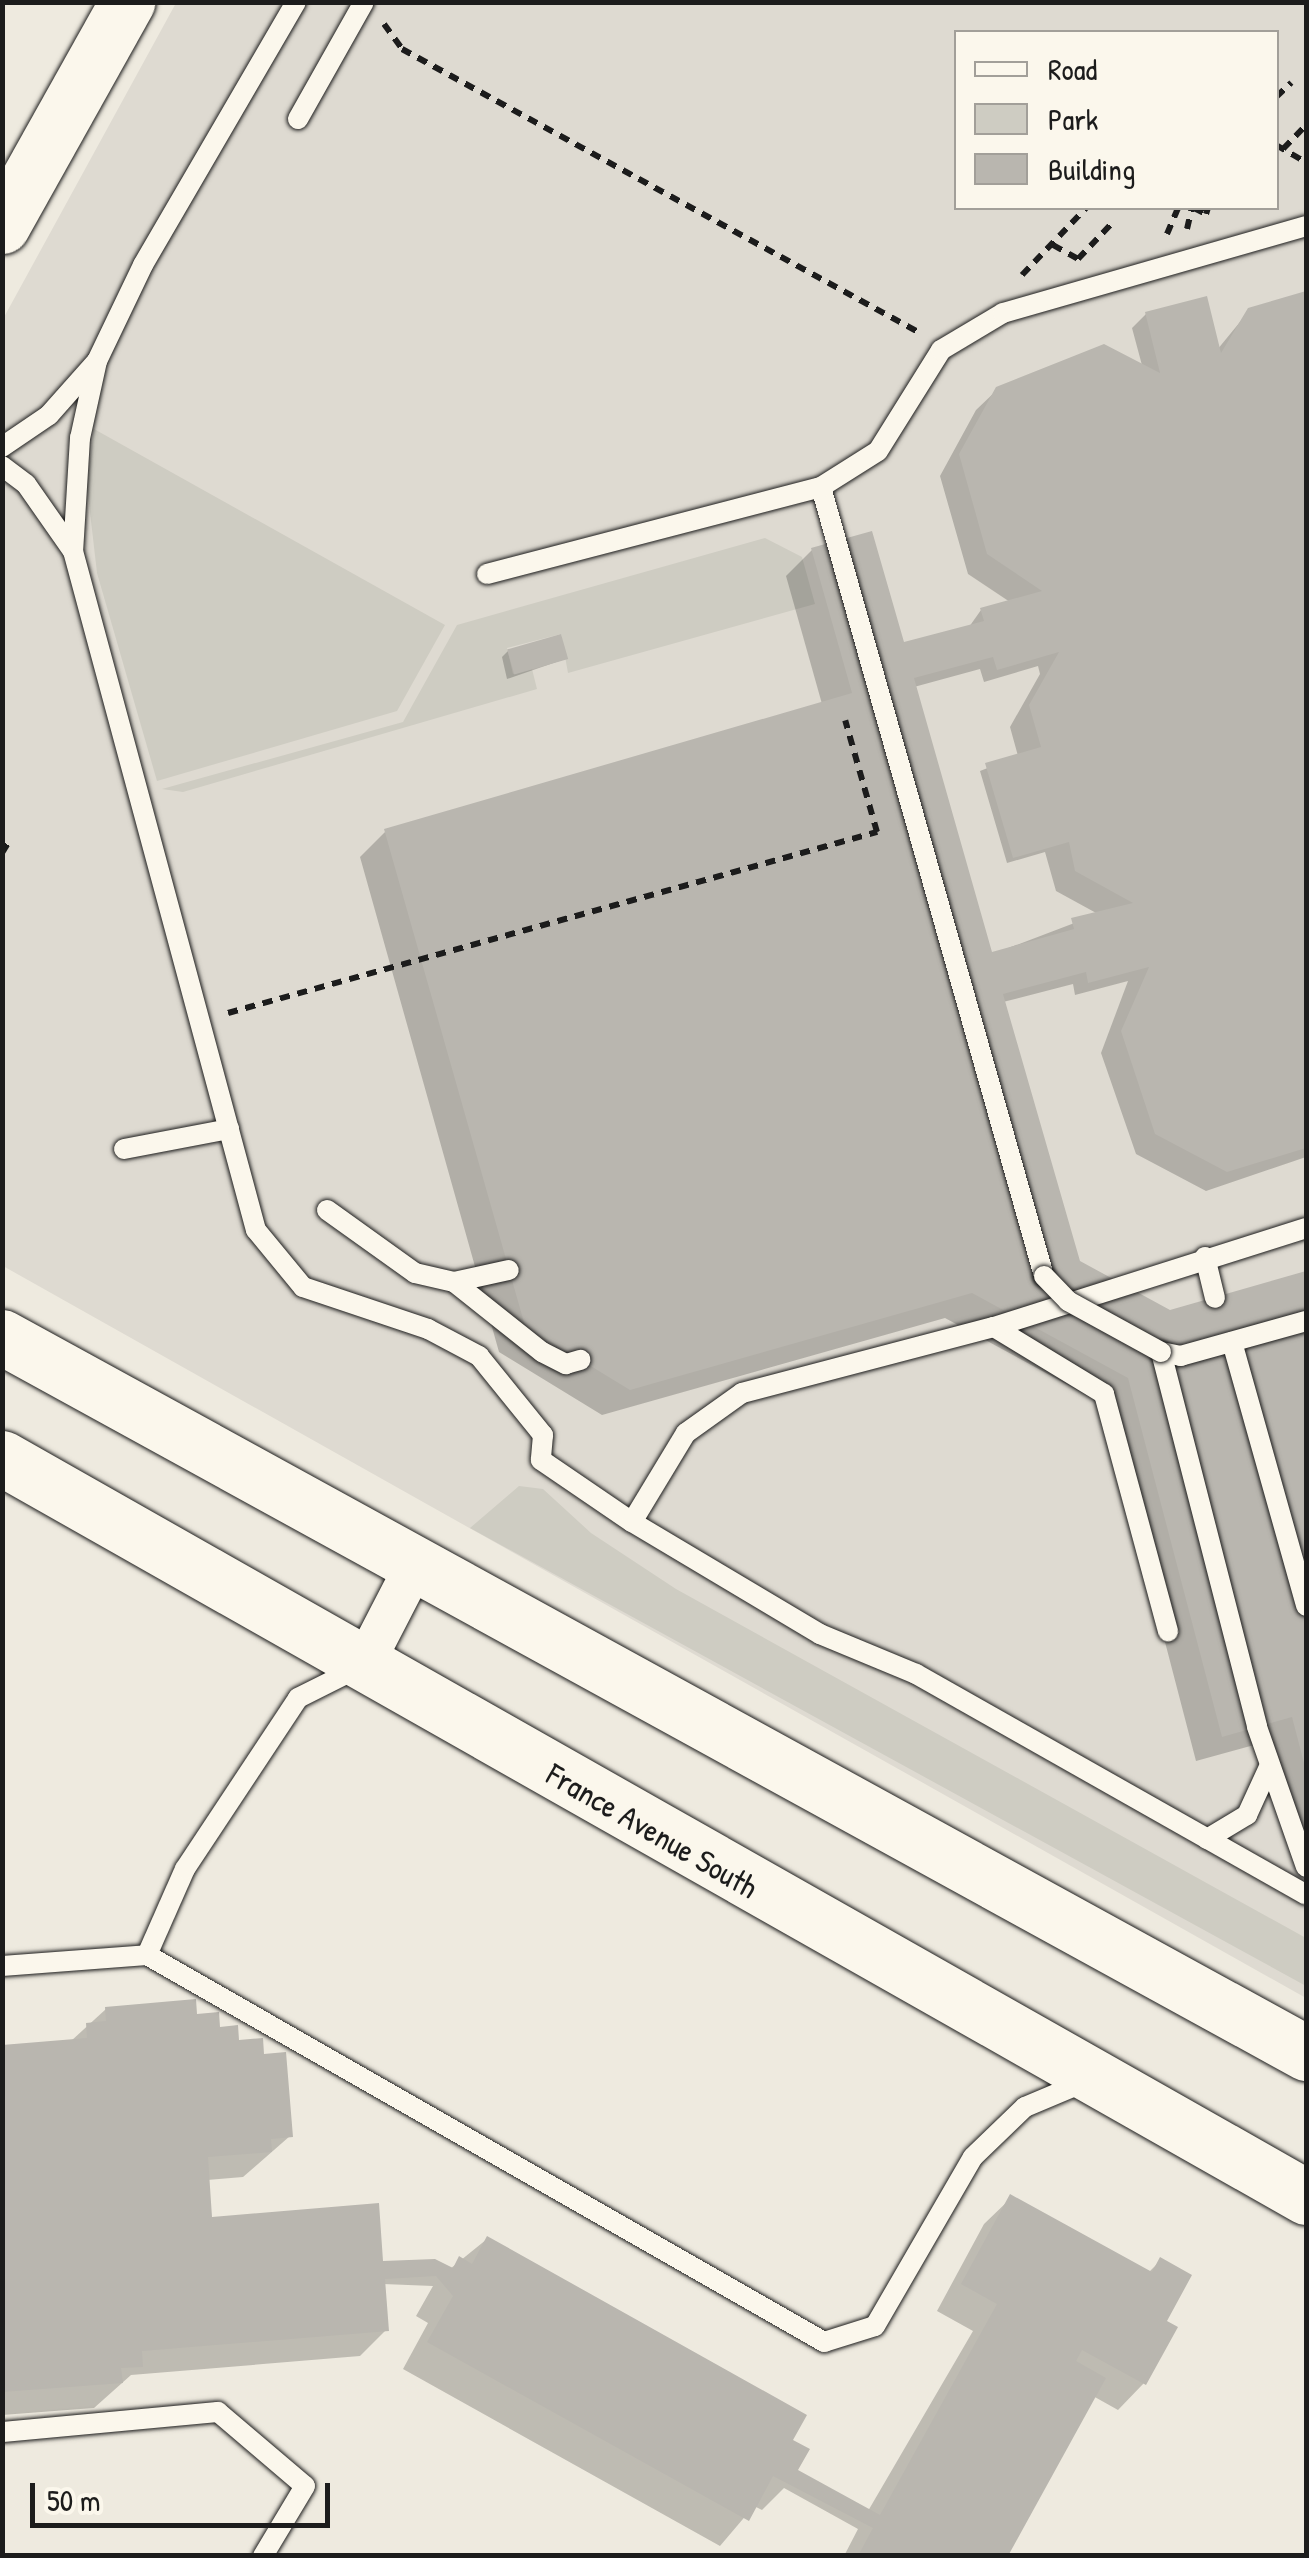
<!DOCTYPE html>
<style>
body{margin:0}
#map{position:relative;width:1309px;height:2558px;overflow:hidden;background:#eeeadf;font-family:"Patrick Hand",sans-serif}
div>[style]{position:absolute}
.built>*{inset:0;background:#dedad1}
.green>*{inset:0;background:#ceccc2}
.shadow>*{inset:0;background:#0003}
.building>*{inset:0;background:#b9b6af;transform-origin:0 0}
.path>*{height:6px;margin-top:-3px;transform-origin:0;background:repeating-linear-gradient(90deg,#1c1c1c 0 10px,transparent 0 18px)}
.roads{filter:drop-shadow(0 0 2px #1c1c1c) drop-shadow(0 0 2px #1c1c1c)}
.service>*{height:20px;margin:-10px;padding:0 10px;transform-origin:10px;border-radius:10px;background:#fbf7ec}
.minor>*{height:40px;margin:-20px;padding:0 20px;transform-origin:20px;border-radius:20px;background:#fbf7ec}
.secondary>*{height:55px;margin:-27.5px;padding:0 27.5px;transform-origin:27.5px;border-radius:27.5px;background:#fbf7ec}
.bridges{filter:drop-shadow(0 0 2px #1c1c1c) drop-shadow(0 0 2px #1c1c1c)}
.service-bridge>*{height:20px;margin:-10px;padding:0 10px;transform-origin:10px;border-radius:10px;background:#fbf7ec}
span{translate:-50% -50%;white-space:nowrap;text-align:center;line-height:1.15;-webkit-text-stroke:8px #fbf7ec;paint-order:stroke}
.street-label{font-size:32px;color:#1c1c1c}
.frame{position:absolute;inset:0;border:5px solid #1c1c1c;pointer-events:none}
.legend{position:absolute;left:954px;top:30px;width:325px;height:180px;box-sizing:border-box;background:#fbf7ec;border:2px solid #a29f99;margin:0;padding:12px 18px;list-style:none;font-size:30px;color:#1c1c1c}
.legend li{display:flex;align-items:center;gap:20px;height:50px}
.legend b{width:50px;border:2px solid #a29f99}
.scale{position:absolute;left:30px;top:2483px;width:300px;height:45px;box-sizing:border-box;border:5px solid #1c1c1c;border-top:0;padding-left:12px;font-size:30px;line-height:35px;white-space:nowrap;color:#1c1c1c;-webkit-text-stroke:8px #fbf7ec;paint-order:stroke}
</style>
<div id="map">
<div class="built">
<i style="clip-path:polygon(evenodd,176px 3px,1306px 3px,1306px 1998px,3px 1266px,3px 319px,176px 3px,956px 32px,1276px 32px,1276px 208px,956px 208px,956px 32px)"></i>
</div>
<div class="green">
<i style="clip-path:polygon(94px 429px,445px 625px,397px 711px,157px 781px,97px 573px,87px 486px)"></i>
<i style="clip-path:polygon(765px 538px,802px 557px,815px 604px,568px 673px,561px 634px,507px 648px,513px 674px,532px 669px,537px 689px,183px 792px,162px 789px,403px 722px,457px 625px)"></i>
<i style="clip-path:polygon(519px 1486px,543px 1489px,591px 1533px,676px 1589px,1306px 1938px,1306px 1986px,470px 1528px)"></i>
</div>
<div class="shadow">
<i style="clip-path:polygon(evenodd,1306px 294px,1306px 1157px,1206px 1191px,1136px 1154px,1101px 1053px,1128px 981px,1075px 995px,1073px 984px,1003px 1002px,1077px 1263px,1170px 1313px,1306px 1275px,1306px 1831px,1291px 1835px,1265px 1742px,1196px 1761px,1103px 1404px,945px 1318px,602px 1415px,499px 1352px,360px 857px,386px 831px,822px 704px,786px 576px,812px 550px,903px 647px,969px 627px,981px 610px,1010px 602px,968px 574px,940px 476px,976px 410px,998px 389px,1143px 369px,1132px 328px,1146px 314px,1217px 350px,1249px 311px,1306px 294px,1038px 666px,1040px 674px,1010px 727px,1018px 756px,980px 771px,1007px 863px,1045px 852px,1056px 891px,1098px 914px,990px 955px,914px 687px,980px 669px,984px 682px,1038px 666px)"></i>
<i style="clip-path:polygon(508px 651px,565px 659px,507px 679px,502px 657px)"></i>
<i style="clip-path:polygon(106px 2009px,195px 2016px,262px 2057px,290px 2136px,243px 2177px,207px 2180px,210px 2219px,381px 2264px,450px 2269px,487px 2239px,790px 2441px,795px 2471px,868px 2511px,973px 2331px,937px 2311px,984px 2224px,1011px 2198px,1148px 2273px,1161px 2260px,1163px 2322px,1144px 2383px,1118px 2410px,1093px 2396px,1005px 2556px,844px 2556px,858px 2529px,784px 2488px,762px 2510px,754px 2506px,720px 2546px,403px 2369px,428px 2323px,416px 2316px,433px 2286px,383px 2284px,386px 2330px,360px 2356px,131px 2375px,94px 2408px,2px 2415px,2px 2047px,71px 2041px)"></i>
</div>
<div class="building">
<i style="clip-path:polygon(evenodd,1306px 291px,1306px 1148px,1227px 1172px,1155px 1134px,1121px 1031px,1149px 967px,1088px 983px,1086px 972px,1003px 994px,1080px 1261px,1170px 1310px,1306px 1271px,1305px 1767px,1292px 1717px,1222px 1737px,1128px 1378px,972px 1293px,630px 1390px,525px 1326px,384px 829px,852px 693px,811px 548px,872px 531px,904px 642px,984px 621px,980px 608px,1042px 591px,987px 554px,959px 454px,996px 387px,1104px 344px,1160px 373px,1145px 312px,1207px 296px,1221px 353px,1248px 308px,1306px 291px,1059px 652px,1029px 705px,1041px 747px,985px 763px,1013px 858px,1069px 842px,1075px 871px,1133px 903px,1071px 918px,1074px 929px,992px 952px,914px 678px,993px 657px,997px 670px,1059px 652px)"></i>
<i style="left:561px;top:634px;width:26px;height:56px;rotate:74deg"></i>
<i style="clip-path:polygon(196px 1999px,197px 2014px,219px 2012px,220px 2027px,238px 2025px,239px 2040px,263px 2038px,264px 2054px,286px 2052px,293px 2137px,271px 2139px,272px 2152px,208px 2157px,212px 2217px,379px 2203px,383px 2261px,435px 2259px,453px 2268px,459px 2256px,472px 2264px,487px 2236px,807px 2415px,793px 2440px,810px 2449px,798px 2470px,880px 2515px,997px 2304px,961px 2284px,1010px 2194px,1152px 2272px,1160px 2257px,1192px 2275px,1167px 2321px,1178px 2327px,1146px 2385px,1082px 2350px,1076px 2361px,1106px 2378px,1008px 2556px,858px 2556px,873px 2528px,773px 2476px,749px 2521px,427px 2342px,453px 2296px,436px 2276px,385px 2279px,389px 2331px,142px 2351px,143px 2367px,121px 2368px,123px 2383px,2px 2392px,2px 2045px,87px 2038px,86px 2023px,106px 2021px,105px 2007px)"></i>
</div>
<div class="path">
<i style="left:384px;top:24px;width:31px;rotate:54deg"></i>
<i style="left:402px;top:49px;width:589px;rotate:28.74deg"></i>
<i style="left:1276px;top:97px;width:21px;rotate:-43deg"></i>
<i style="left:1276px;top:145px;width:34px;rotate:30deg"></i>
<i style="left:1283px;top:149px;width:33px;rotate:-46deg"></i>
<i style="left:1194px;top:208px;width:13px;rotate:27deg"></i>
<i style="left:1206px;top:214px;width:6px;rotate:-72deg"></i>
<i style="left:1187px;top:229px;width:22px;rotate:-77deg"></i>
<i style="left:1167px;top:234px;width:28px;rotate:-67deg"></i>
<i style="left:1053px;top:245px;width:29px;rotate:29deg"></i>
<i style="left:1078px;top:259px;width:52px;rotate:-46.5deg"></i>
<i style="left:1022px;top:275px;width:93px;rotate:-46.3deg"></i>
<i style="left:2px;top:853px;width:17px;rotate:-59deg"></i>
<i style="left:228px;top:1013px;width:674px;rotate:-15.58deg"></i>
<i style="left:877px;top:832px;width:116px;rotate:-105.9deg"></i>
</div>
<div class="roads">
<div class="service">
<i style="left:296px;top:2px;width:304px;rotate:120.2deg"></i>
<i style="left:143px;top:265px;width:106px;rotate:115.6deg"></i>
<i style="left:97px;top:361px;width:79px;rotate:102.4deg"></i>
<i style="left:80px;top:438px;width:113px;rotate:93.5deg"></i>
<i style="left:73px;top:551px;width:703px;rotate:74.92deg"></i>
<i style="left:256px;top:1230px;width:74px;rotate:50.5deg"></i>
<i style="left:303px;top:1287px;width:132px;rotate:18.6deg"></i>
<i style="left:428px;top:1329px;width:58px;rotate:27.9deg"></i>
<i style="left:479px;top:1356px;width:102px;rotate:51deg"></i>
<i style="left:543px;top:1435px;width:25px;rotate:95deg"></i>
<i style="left:541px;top:1460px;width:110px;rotate:34.3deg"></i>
<i style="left:632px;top:1522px;width:219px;rotate:30.8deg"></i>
<i style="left:820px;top:1634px;width:104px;rotate:22.6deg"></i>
<i style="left:916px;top:1674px;width:448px;rotate:29.5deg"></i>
<i style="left:298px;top:119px;width:134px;rotate:-60.6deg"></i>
<i style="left:2px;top:447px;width:57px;rotate:-34.2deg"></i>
<i style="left:49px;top:415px;width:71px;rotate:-48.4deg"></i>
<i style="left:2px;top:466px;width:30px;rotate:37deg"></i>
<i style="left:26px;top:484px;width:82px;rotate:55deg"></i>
<i style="left:821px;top:487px;width:820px;rotate:74.22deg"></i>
<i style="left:487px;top:574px;width:345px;rotate:-14.6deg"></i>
<i style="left:821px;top:487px;width:67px;rotate:-32.3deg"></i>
<i style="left:878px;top:451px;width:119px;rotate:-58deg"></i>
<i style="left:941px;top:350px;width:72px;rotate:-30.8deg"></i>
<i style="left:1003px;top:313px;width:315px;rotate:-16deg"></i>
<i style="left:124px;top:1149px;width:107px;rotate:-10.8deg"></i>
<i style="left:327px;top:1210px;width:108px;rotate:35.6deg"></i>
<i style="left:415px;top:1273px;width:40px;rotate:13deg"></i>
<i style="left:454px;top:1282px;width:112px;rotate:38.5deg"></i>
<i style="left:542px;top:1352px;width:27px;rotate:27deg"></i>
<i style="left:566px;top:1364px;width:15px;rotate:-16deg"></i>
<i style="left:1205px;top:1257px;width:42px;rotate:76.3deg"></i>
<i style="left:454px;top:1282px;width:56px;rotate:-12.3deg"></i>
<i style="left:1306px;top:1321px;width:130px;rotate:164.4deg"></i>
<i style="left:1181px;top:1356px;width:20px;rotate:-169deg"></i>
<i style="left:1161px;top:1352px;width:387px;rotate:75.6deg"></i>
<i style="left:1257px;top:1727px;width:148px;rotate:70.7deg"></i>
<i style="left:994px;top:1327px;width:129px;rotate:31.3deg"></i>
<i style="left:1104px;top:1394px;width:246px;rotate:74.9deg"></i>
<i style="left:1232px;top:1342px;width:274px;rotate:74.3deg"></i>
<i style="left:632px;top:1522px;width:104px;rotate:-58.8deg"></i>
<i style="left:686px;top:1433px;width:69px;rotate:-35.5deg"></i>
<i style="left:742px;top:1393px;width:260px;rotate:-14.7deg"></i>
<i style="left:994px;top:1327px;width:327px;rotate:-17.6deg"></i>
<i style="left:1207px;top:1839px;width:47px;rotate:-31deg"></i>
<i style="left:1247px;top:1815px;width:53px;rotate:-65.4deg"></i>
<i style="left:147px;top:1955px;width:94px;rotate:-66.2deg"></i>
<i style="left:185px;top:1869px;width:205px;rotate:-56.5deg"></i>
<i style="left:298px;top:1698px;width:69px;rotate:-26.6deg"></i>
<i style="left:2px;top:1966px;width:145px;rotate:-4.3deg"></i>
<i style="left:147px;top:1955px;width:780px;rotate:29.75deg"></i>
<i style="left:824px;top:2342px;width:53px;rotate:-17.4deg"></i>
<i style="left:875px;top:2326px;width:195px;rotate:-59.9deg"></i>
<i style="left:973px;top:2157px;width:72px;rotate:-43.9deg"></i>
<i style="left:1025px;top:2107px;width:67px;rotate:-22.8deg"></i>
<i style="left:2px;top:2432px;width:217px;rotate:-5.3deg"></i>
<i style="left:218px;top:2412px;width:114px;rotate:40.4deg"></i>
<i style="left:305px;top:2486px;width:82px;rotate:121deg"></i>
</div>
<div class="minor">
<i style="left:363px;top:1666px;width:111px;rotate:-62.7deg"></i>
</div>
<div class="secondary">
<i style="left:2px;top:226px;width:257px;rotate:-60.8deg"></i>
<i style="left:2px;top:1337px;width:1488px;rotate:28.77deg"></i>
<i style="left:2px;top:1458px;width:1499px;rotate:29.54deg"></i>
</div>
</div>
<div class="bridges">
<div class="service-bridge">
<i style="left:1044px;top:1276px;width:35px;rotate:46deg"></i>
<i style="left:1068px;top:1301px;width:106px;rotate:28.7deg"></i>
</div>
</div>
<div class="street-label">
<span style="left:652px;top:1831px;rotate:30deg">France Avenue South</span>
</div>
<div class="frame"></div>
<ul class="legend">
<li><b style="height:12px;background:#fbf7ec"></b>Road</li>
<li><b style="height:28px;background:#ceccc2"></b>Park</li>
<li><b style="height:28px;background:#b9b6af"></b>Building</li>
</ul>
<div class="scale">50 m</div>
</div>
